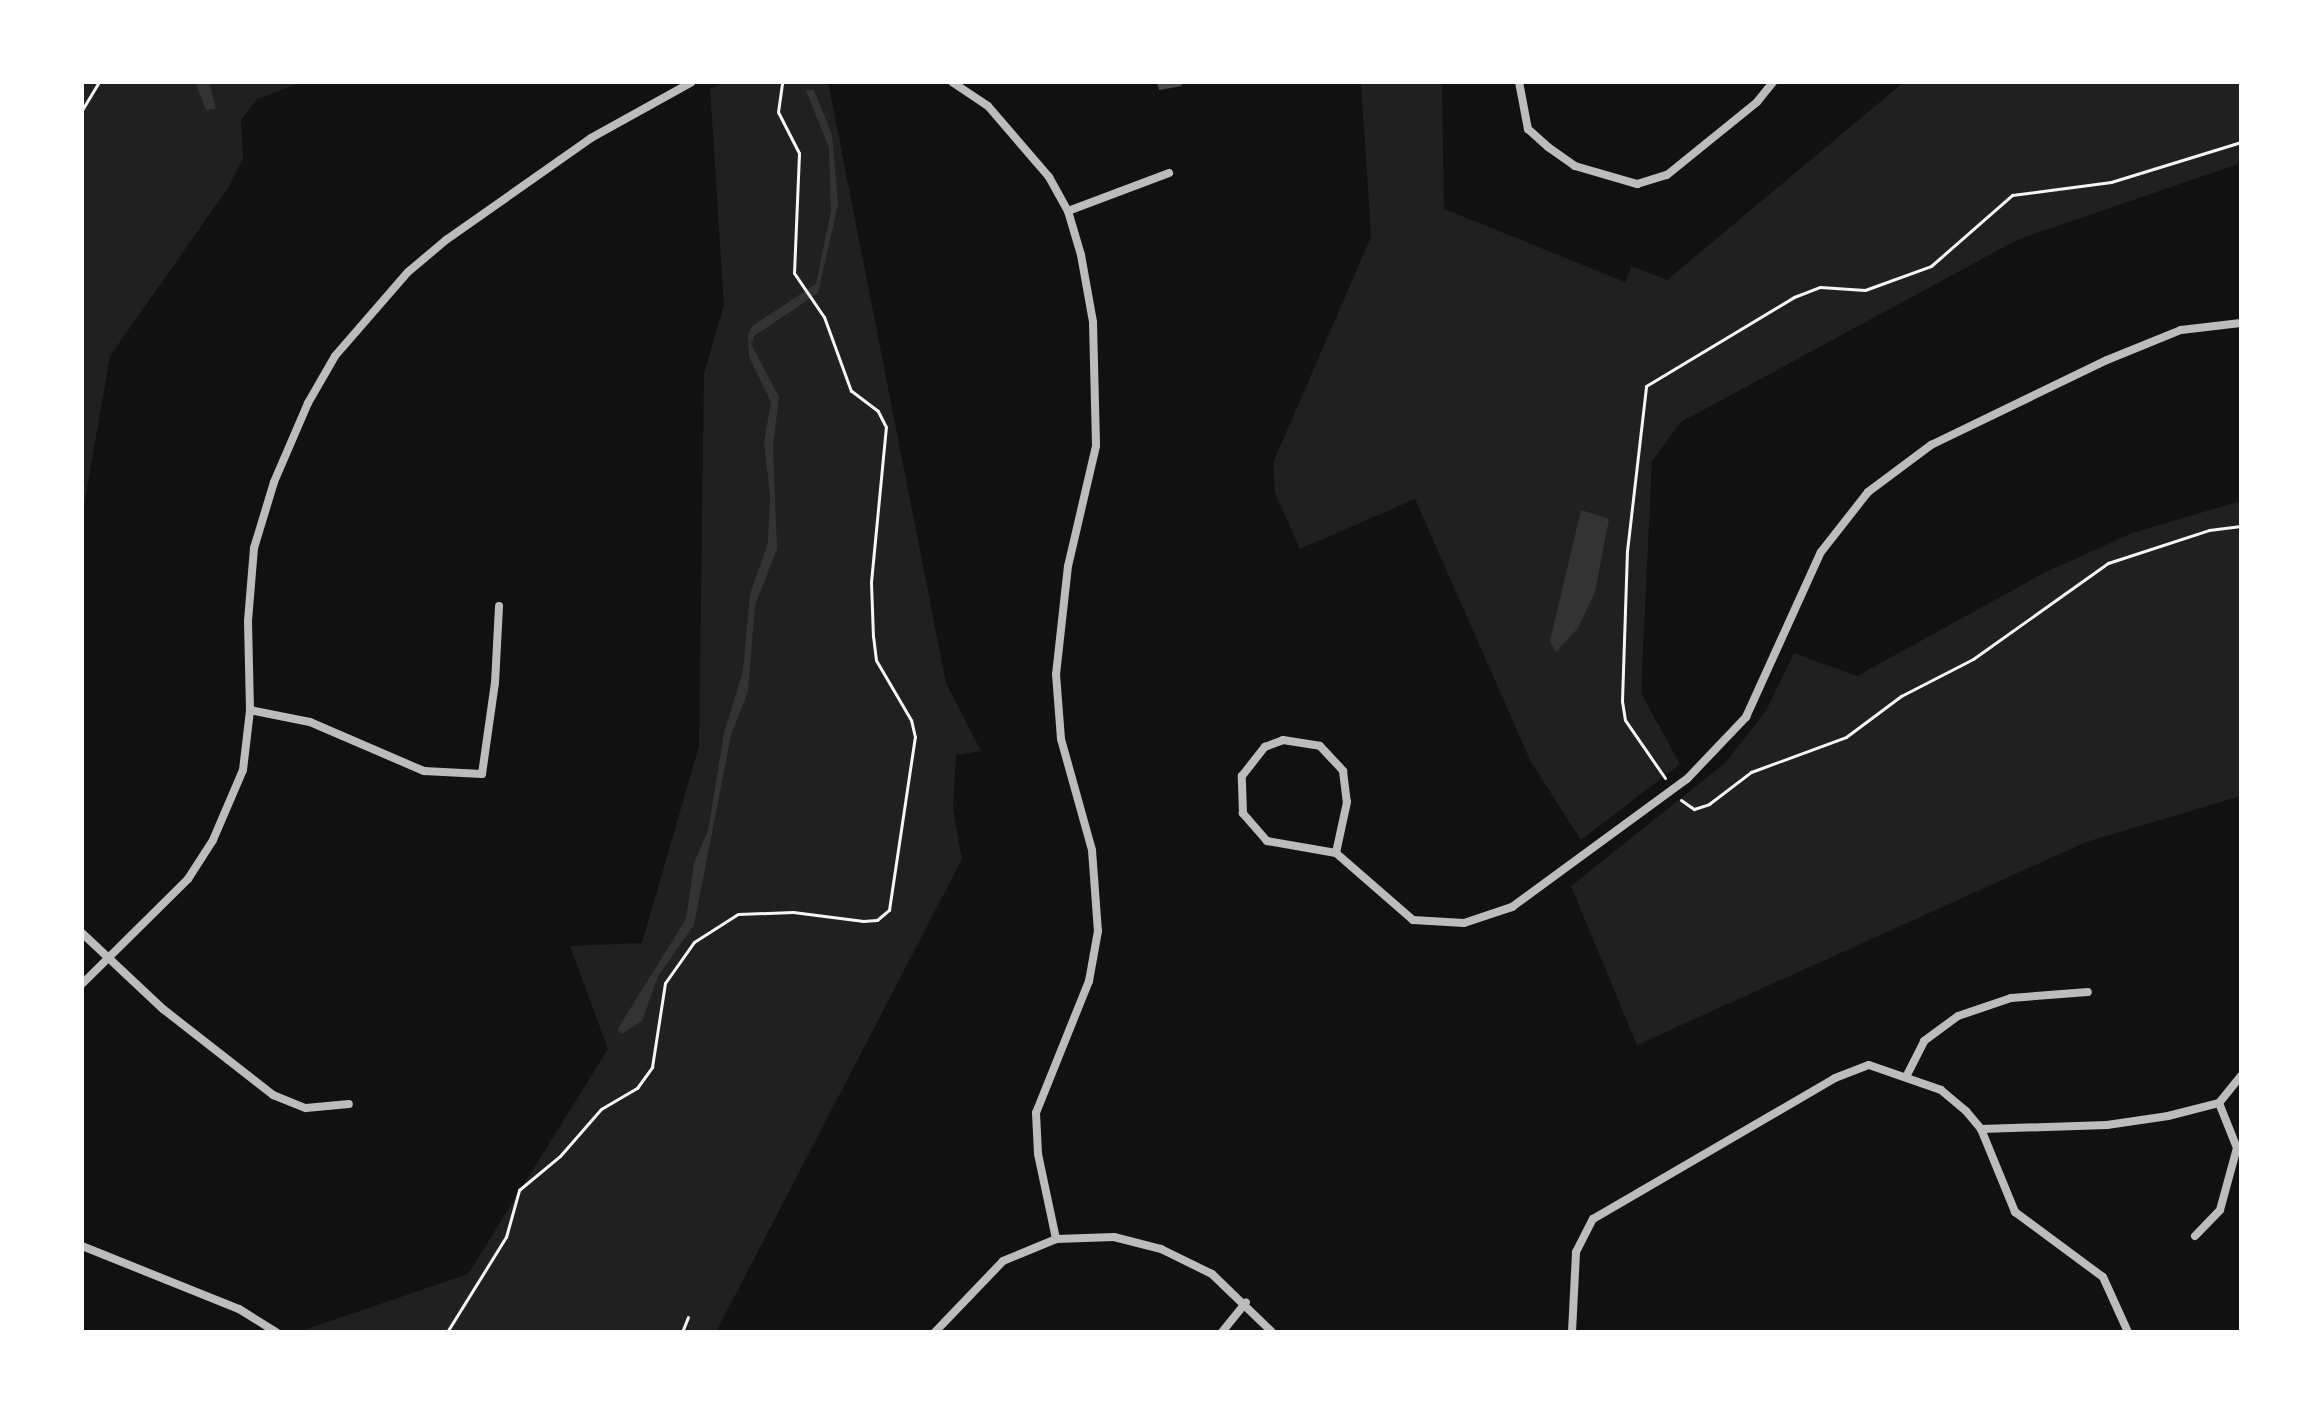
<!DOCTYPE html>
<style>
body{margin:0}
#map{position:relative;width:2323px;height:1414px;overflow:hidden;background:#111;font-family:Roboto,sans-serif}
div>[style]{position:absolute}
.green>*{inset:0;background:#202020}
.water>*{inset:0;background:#333}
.building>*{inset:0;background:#4a4a4a}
.path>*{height:3px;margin:-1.5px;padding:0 1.5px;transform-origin:1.5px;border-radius:1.5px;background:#f5f5f5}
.minor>*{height:8px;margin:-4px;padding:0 4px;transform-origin:4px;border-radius:4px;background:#bcbcbc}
span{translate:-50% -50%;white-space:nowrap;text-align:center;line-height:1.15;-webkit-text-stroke:8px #fff;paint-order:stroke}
.frame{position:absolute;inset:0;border:84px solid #fff;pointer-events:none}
</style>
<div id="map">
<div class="green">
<i style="clip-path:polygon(82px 82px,302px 82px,257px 99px,241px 120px,243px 159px,228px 188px,110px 356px,82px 517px)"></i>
<i style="clip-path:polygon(725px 82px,828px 82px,946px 683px,981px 751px,956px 755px,953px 810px,962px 859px,716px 1332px,298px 1332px,468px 1274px,608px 1049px,570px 946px,642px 943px,699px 746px,704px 373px,724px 305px,710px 89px)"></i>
<i style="clip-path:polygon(1361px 82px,1442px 82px,1444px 209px,1625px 282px,1632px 266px,1667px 280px,1904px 82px,2241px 82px,2241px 163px,2017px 240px,1681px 422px,1652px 461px,1641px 693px,1680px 764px,1581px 840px,1531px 762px,1415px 499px,1300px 549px,1275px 493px,1273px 463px,1371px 237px)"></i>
<i style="clip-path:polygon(2241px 501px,2241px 796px,2086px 842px,1637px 1045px,1571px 886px,1725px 763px,1766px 711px,1794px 653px,1857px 676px,2044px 573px,2132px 533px)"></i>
</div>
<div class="water">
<i style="clip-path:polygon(195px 82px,209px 82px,216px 109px,206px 110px)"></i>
<i style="clip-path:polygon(806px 90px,814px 90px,832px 135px,838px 204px,818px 293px,754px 336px,751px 344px,779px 397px,773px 446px,777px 549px,755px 605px,748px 691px,731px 735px,694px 925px,658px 976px,642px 1021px,622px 1034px,617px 1030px,686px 919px,694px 863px,708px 831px,724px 733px,743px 671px,750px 594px,768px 543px,770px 494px,764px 442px,771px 402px,749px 357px,748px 335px,752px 326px,816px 284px,831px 211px,829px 148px)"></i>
<i style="clip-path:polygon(1581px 510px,1609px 519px,1595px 592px,1578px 628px,1556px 652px,1550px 641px)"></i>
</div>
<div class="building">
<i style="clip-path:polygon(1157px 82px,1181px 82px,1182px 86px,1159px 90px)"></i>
</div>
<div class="path">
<i style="left:82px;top:110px;width:33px;rotate:-59deg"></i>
<i style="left:1665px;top:778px;width:70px;rotate:-124.6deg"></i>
<i style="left:1625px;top:720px;width:19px;rotate:-99deg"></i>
<i style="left:1622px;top:701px;width:150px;rotate:-88.1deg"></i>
<i style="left:1627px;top:551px;width:166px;rotate:-83.4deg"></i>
<i style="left:1646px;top:386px;width:173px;rotate:-31deg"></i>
<i style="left:1794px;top:297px;width:28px;rotate:-21deg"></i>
<i style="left:1820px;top:287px;width:45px;rotate:3.8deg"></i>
<i style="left:1865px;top:290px;width:70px;rotate:-20deg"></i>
<i style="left:1931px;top:266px;width:108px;rotate:-41.2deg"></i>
<i style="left:2012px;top:195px;width:100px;rotate:-7.5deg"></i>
<i style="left:2111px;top:182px;width:136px;rotate:-17.1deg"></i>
<i style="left:1681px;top:800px;width:16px;rotate:35deg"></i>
<i style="left:1694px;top:809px;width:16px;rotate:-18deg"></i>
<i style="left:1709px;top:804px;width:53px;rotate:-37.3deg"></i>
<i style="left:1751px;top:772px;width:101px;rotate:-20.2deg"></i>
<i style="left:1846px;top:737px;width:69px;rotate:-36.7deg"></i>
<i style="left:1901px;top:696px;width:81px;rotate:-27.2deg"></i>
<i style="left:1973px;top:659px;width:166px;rotate:-35.4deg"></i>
<i style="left:2108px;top:563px;width:106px;rotate:-18.1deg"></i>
<i style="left:2209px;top:530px;width:32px;rotate:-7deg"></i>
<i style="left:447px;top:1332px;width:112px;rotate:-58.2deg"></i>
<i style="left:506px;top:1237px;width:49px;rotate:-74.5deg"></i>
<i style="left:519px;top:1190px;width:53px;rotate:-39.7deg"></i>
<i style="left:560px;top:1156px;width:62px;rotate:-48.9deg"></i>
<i style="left:601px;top:1109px;width:42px;rotate:-30.3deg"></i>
<i style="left:637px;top:1088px;width:26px;rotate:-54deg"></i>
<i style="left:652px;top:1067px;width:85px;rotate:-81.2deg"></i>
<i style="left:665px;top:983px;width:50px;rotate:-54.7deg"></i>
<i style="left:694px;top:942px;width:52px;rotate:-32.5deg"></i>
<i style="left:738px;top:914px;width:55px;rotate:-2.1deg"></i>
<i style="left:793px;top:912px;width:71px;rotate:7.3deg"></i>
<i style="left:863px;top:921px;width:14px;rotate:-4deg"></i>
<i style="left:877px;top:920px;width:16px;rotate:-40deg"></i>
<i style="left:889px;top:910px;width:175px;rotate:-81.5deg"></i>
<i style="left:915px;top:737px;width:17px;rotate:-103deg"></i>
<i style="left:911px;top:720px;width:69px;rotate:-120.3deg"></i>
<i style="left:876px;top:660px;width:23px;rotate:-97deg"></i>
<i style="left:873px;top:637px;width:55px;rotate:-92.1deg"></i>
<i style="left:871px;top:582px;width:156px;rotate:-84.5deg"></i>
<i style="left:886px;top:427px;width:18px;rotate:-117deg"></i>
<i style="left:878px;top:411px;width:34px;rotate:-143deg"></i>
<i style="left:851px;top:391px;width:79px;rotate:-110deg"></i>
<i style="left:824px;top:317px;width:53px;rotate:-124.3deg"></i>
<i style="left:794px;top:273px;width:120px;rotate:-87.6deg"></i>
<i style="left:799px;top:153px;width:46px;rotate:-117.1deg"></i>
<i style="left:778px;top:112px;width:30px;rotate:-82deg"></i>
<i style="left:682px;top:1332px;width:16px;rotate:-68deg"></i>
</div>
<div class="minor">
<i style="left:952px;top:82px;width:43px;rotate:33.7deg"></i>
<i style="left:988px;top:106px;width:94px;rotate:49.3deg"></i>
<i style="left:1049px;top:177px;width:39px;rotate:61deg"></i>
<i style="left:1068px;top:211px;width:46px;rotate:73.5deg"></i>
<i style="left:1081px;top:255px;width:68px;rotate:79.8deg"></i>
<i style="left:1093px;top:322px;width:124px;rotate:88.6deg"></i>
<i style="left:1096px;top:446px;width:123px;rotate:103.1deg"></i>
<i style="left:1068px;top:566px;width:109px;rotate:96.3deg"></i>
<i style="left:1056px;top:674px;width:65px;rotate:85.6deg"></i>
<i style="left:1061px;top:739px;width:115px;rotate:74.4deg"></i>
<i style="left:1092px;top:850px;width:81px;rotate:85.8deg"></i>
<i style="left:1098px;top:931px;width:51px;rotate:100.2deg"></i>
<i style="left:1089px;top:981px;width:142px;rotate:111.9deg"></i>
<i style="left:1036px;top:1113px;width:41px;rotate:87.2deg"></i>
<i style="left:1038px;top:1154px;width:87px;rotate:78deg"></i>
<i style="left:1519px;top:82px;width:48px;rotate:79.2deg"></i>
<i style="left:1528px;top:129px;width:27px;rotate:42deg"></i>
<i style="left:1548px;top:147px;width:33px;rotate:35deg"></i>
<i style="left:1575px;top:166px;width:65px;rotate:16.2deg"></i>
<i style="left:1637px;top:184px;width:31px;rotate:-17deg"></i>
<i style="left:1667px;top:175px;width:116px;rotate:-39deg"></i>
<i style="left:1757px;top:102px;width:26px;rotate:-51deg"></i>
<i style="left:1068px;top:211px;width:108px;rotate:-20.6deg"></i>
<i style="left:250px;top:710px;width:61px;rotate:11.3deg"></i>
<i style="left:310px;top:722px;width:124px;rotate:23.3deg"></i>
<i style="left:424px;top:771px;width:58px;rotate:3deg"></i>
<i style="left:482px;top:774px;width:92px;rotate:-81.9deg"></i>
<i style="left:495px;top:683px;width:77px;rotate:-87deg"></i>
<i style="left:1283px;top:740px;width:37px;rotate:9deg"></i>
<i style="left:1320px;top:746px;width:34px;rotate:47deg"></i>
<i style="left:1343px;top:771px;width:31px;rotate:83deg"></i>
<i style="left:1347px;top:802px;width:52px;rotate:102.2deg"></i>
<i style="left:1336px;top:853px;width:70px;rotate:-170.1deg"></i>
<i style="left:1267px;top:841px;width:37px;rotate:-131deg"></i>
<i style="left:1243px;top:813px;width:37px;rotate:-92deg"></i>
<i style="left:1242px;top:776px;width:37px;rotate:-52deg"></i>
<i style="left:1265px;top:747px;width:19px;rotate:-21deg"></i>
<i style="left:1336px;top:853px;width:102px;rotate:41deg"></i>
<i style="left:1413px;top:920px;width:51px;rotate:3.4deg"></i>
<i style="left:1464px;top:923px;width:51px;rotate:-18.4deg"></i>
<i style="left:1512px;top:907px;width:217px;rotate:-36.2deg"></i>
<i style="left:1687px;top:779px;width:86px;rotate:-46.4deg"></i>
<i style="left:1746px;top:717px;width:181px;rotate:-65.6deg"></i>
<i style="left:1821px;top:552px;width:76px;rotate:-51.9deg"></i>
<i style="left:1868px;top:492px;width:79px;rotate:-36.7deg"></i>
<i style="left:1931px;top:445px;width:195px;rotate:-25.8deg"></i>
<i style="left:2107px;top:360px;width:80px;rotate:-22.1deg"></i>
<i style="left:2181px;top:330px;width:60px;rotate:-6.7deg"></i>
<i style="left:82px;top:933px;width:111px;rotate:43.2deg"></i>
<i style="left:163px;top:1009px;width:140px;rotate:38deg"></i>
<i style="left:273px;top:1095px;width:35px;rotate:22deg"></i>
<i style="left:306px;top:1108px;width:43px;rotate:-5.3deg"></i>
<i style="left:82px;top:984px;width:149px;rotate:-44.7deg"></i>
<i style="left:188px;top:879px;width:46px;rotate:-57.3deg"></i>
<i style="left:213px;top:840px;width:76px;rotate:-66.8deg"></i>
<i style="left:243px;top:770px;width:60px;rotate:-83.3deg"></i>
<i style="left:250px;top:710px;width:89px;rotate:-91.3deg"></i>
<i style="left:248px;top:621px;width:73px;rotate:-85.3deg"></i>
<i style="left:254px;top:548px;width:69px;rotate:-73.1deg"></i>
<i style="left:274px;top:482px;width:86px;rotate:-66.7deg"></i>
<i style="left:308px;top:403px;width:54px;rotate:-60.1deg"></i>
<i style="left:335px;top:356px;width:111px;rotate:-49deg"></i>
<i style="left:408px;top:272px;width:50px;rotate:-40.1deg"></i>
<i style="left:446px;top:240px;width:177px;rotate:-35.1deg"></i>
<i style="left:591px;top:138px;width:115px;rotate:-29deg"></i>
<i style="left:1907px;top:1075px;width:38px;rotate:-63deg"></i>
<i style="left:1924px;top:1041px;width:42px;rotate:-36.3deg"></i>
<i style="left:1958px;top:1016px;width:56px;rotate:-18.8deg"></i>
<i style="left:2011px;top:998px;width:77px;rotate:-4.5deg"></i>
<i style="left:1981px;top:1129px;width:126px;rotate:-1.8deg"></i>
<i style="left:2107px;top:1125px;width:62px;rotate:-8.4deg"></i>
<i style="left:2168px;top:1116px;width:53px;rotate:-14.3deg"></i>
<i style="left:2219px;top:1103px;width:35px;rotate:-51deg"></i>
<i style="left:2195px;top:1236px;width:36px;rotate:-46deg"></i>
<i style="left:2220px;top:1210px;width:64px;rotate:-74.7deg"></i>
<i style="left:2237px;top:1148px;width:48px;rotate:-111.8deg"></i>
<i style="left:82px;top:1246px;width:169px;rotate:21.9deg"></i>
<i style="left:239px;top:1309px;width:44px;rotate:31.9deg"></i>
<i style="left:935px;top:1332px;width:98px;rotate:-46.2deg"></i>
<i style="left:1003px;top:1261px;width:57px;rotate:-22.5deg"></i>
<i style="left:1056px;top:1239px;width:58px;rotate:-2deg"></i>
<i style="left:1114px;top:1237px;width:49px;rotate:14.3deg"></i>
<i style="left:1161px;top:1249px;width:57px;rotate:26.1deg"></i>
<i style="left:1212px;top:1274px;width:83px;rotate:44deg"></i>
<i style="left:1222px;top:1332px;width:38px;rotate:-51deg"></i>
<i style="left:1572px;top:1332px;width:80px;rotate:-87.1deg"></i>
<i style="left:1576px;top:1252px;width:37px;rotate:-63deg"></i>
<i style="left:1593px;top:1219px;width:280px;rotate:-30.2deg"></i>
<i style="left:1835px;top:1078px;width:36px;rotate:-21deg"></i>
<i style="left:1869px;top:1065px;width:76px;rotate:19.1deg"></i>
<i style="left:1941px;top:1090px;width:33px;rotate:40deg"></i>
<i style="left:1966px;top:1111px;width:23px;rotate:50deg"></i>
<i style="left:1981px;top:1129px;width:90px;rotate:67.7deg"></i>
<i style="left:2015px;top:1212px;width:109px;rotate:36.5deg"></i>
<i style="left:2103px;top:1277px;width:60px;rotate:65.6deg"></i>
</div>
<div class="frame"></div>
</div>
